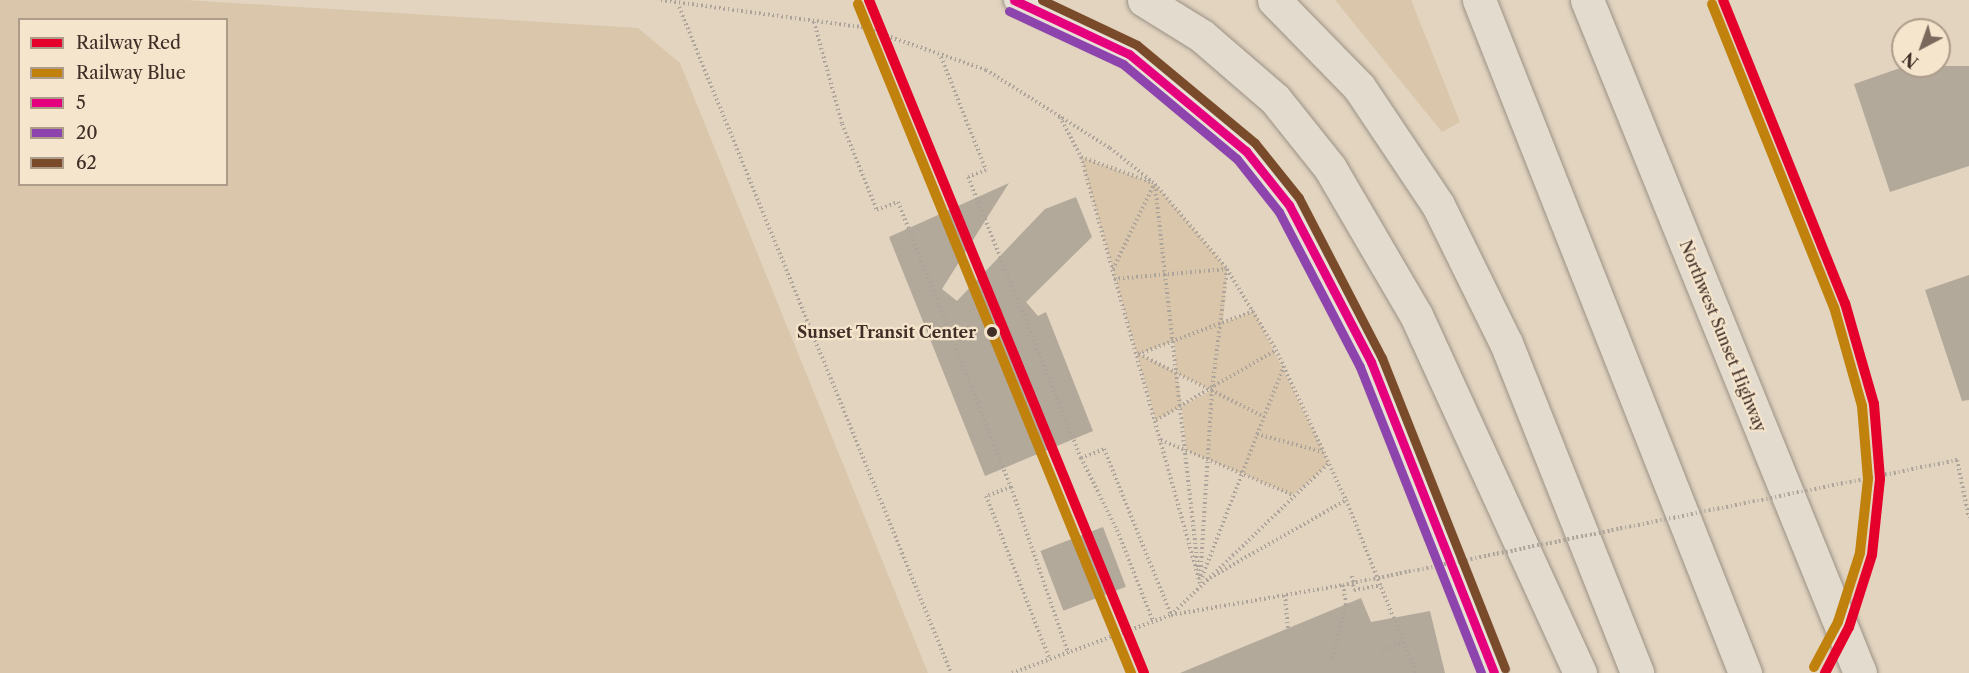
<!DOCTYPE html>
<style>
body{margin:0}
#map{position:relative;width:1969px;height:673px;overflow:hidden;background:#e2d4bf;font-family:"Libre Caslon Text",serif}
div>[style]{position:absolute}
.green>*{inset:0;background:#d9c6ab}
.building>*{inset:0;background:#b3a99b;transform-origin:0 0}
.path>*{height:4px;margin-top:-2px;transform-origin:0;background:repeating-linear-gradient(90deg,#aca49b 0 1.5px,transparent 0 4.5px)}
.roads{filter:drop-shadow(0 0 2px #9b9185) drop-shadow(0 0 2px #9b9185)}
.service>*{height:21px;margin:-10.5px;padding:0 10.5px;transform-origin:10.5px;border-radius:10.5px;background:#e7e0d5}
.motorway>*{height:33px;margin:-16.5px;padding:0 16.5px;transform-origin:16.5px;border-radius:16.5px;background:#e3dbce}
.path-bridge>*{height:4px;margin-top:-2px;transform-origin:0;background:repeating-linear-gradient(90deg,#aca49b 0 1.5px,transparent 0 4.5px)}
.bus-1>*{height:9px;margin:-4.5px;padding:0 4.5px;transform-origin:4.5px;border-radius:4.5px;background:#e5007d}
.bus-2>*{height:9px;margin:-4.5px;padding:0 4.5px;transform-origin:4.5px;border-radius:4.5px;background:#8e44ad}
.bus-3>*{height:9px;margin:-4.5px;padding:0 4.5px;transform-origin:4.5px;border-radius:4.5px;background:#7a4b2a}
.rail-1>*{height:10px;margin:-5px;padding:0 5px;transform-origin:5px;border-radius:5px;background:#e4002b}
.rail-2>*{height:10px;margin:-5px;padding:0 5px;transform-origin:5px;border-radius:5px;background:#c0820c}
.dots>*{width:16px;height:16px;translate:-50% -50%;box-sizing:border-box;border:3px solid #f5e5cc;border-radius:50%}
span{translate:-50% -50%;white-space:nowrap;text-align:center;line-height:1.15;-webkit-text-stroke:4.5px #f5e5cc;paint-order:stroke}
.stop-label{font-size:16px;color:#402e27;font-weight:700}
.right{translate:-100% -50%;text-align:right}
.street-label{font-size:16px;color:#402e27}
.legend{position:absolute;left:18px;top:18px;width:210px;height:168px;box-sizing:border-box;background:#f5e5cc;border:2px solid #ad9c8a;margin:0;padding:8px 10px;list-style:none;font-size:18px;color:#402e27}
.legend li{display:flex;align-items:center;gap:12px;height:30px}
.legend b{width:30px;border:2px solid #ad9c8a}
.north{position:absolute;left:1891px;top:18px;width:60px;height:60px;box-sizing:border-box;background:#f5e5cc;border:2px solid #ad9c8a;border-radius:50%;rotate:221deg;font-size:16px;font-weight:700;line-height:24px;text-align:center;color:#402e27}
.north::after{content:'';display:block;margin:auto;width:21px;height:27px;background:#79685c;clip-path:polygon(50% 0,100% 100%,50% 72%,0 100%)}
</style>
<div id="map">
<div class="green">
<i style="clip-path:polygon(evenodd,0 0,185px 0,638px 28px,680px 63px,928px 673px,0 673px,0 0,20px 20px,226px 20px,226px 184px,20px 184px,20px 20px)"></i>
<i style="clip-path:polygon(1335px 0,1411px 0,1460px 122px,1442px 132px)"></i>
<i style="clip-path:polygon(evenodd,1081px 157px,1155px 184px,1227px 269px,1223px 323px,1254px 311px,1329px 463px,1293px 495px,1186px 450px,1182px 406px,1156px 420px,1081px 157px,1174px 341px,1177px 373px,1139px 354px,1174px 341px,1081px 157px,1177px 374px,1178px 374px,1212px 390px,1182px 406px,1177px 374px)"></i>
</div>
<div class="building">
<i style="clip-path:polygon(1906px 66px,1969px 66px,1969px 166px,1890px 192px,1854px 84px)"></i>
<i style="clip-path:polygon(1009px 183px,942px 289px,957px 301px,1045px 209px,1076px 197px,1092px 237px,1026px 302px,1038px 316px,1046px 312px,1093px 431px,985px 476px,889px 237px)"></i>
<i style="clip-path:polygon(1969px 275px,1969px 400px,1962px 401px,1925px 290px)"></i>
<i style="left:1103px;top:527px;width:64px;height:67px;rotate:69deg"></i>
<i style="clip-path:polygon(1361px 598px,1371px 622px,1430px 611px,1445px 673px,1180px 673px)"></i>
</div>
<div class="path">
<i style="left:661px;top:0;width:202px;rotate:7.7deg"></i>
<i style="left:861px;top:27px;width:132px;rotate:19deg"></i>
<i style="left:986px;top:70px;width:146px;rotate:32.2deg"></i>
<i style="left:1110px;top:148px;width:58px;rotate:38.7deg"></i>
<i style="left:1155px;top:184px;width:111px;rotate:49.7deg"></i>
<i style="left:1227px;top:269px;width:95px;rotate:58.8deg"></i>
<i style="left:1276px;top:350px;width:166px;rotate:65deg"></i>
<i style="left:1346px;top:500px;width:187px;rotate:68deg"></i>
<i style="left:679px;top:7px;width:719px;rotate:67.78deg"></i>
<i style="left:814px;top:22px;width:106px;rotate:74.6deg"></i>
<i style="left:842px;top:124px;width:93px;rotate:67.9deg"></i>
<i style="left:877px;top:210px;width:22px;rotate:-21deg"></i>
<i style="left:898px;top:202px;width:307px;rotate:68.4deg"></i>
<i style="left:1011px;top:487px;width:176px;rotate:71deg"></i>
<i style="left:941px;top:57px;width:122px;rotate:68.3deg"></i>
<i style="left:986px;top:170px;width:19px;rotate:159deg"></i>
<i style="left:968px;top:177px;width:303px;rotate:68.1deg"></i>
<i style="left:1081px;top:458px;width:80px;rotate:63.4deg"></i>
<i style="left:1117px;top:530px;width:98px;rotate:68.4deg"></i>
<i style="left:1060px;top:117px;width:45px;rotate:62.3deg"></i>
<i style="left:1081px;top:157px;width:443px;rotate:74.4deg"></i>
<i style="left:1081px;top:157px;width:74px;rotate:19.7deg"></i>
<i style="left:1155px;top:185px;width:388px;rotate:83.6deg"></i>
<i style="left:1113px;top:269px;width:94px;rotate:-64.2deg"></i>
<i style="left:1114px;top:279px;width:113px;rotate:-5.1deg"></i>
<i style="left:1227px;top:269px;width:122px;rotate:97.1deg"></i>
<i style="left:1212px;top:390px;width:190px;rotate:93.6deg"></i>
<i style="left:1138px;top:354px;width:124px;rotate:-20.3deg"></i>
<i style="left:1139px;top:354px;width:140px;rotate:26.7deg"></i>
<i style="left:1156px;top:420px;width:139px;rotate:-30.3deg"></i>
<i style="left:1257px;top:434px;width:68px;rotate:15.3deg"></i>
<i style="left:1161px;top:440px;width:143px;rotate:22.6deg"></i>
<i style="left:1081px;top:458px;width:25px;rotate:-21deg"></i>
<i style="left:1104px;top:449px;width:179px;rotate:68deg"></i>
<i style="left:1171px;top:615px;width:175px;rotate:-9.9deg"></i>
<i style="left:1343px;top:585px;width:19px;rotate:81deg"></i>
<i style="left:1346px;top:604px;width:59px;rotate:104.7deg"></i>
<i style="left:1957px;top:460px;width:59px;rotate:78.3deg"></i>
<i style="left:1011px;top:487px;width:27px;rotate:160deg"></i>
<i style="left:986px;top:496px;width:176px;rotate:68.7deg"></i>
<i style="left:1352px;top:576px;width:14px;rotate:82deg"></i>
<i style="left:1354px;top:590px;width:28px;rotate:-10deg"></i>
<i style="left:1202px;top:577px;width:226px;rotate:-68.8deg"></i>
<i style="left:1206px;top:580px;width:161px;rotate:-29.7deg"></i>
<i style="left:1285px;top:595px;width:33px;rotate:85deg"></i>
<i style="left:1382px;top:651px;width:23px;rotate:-23deg"></i>
<i style="left:1012px;top:673px;width:169px;rotate:-20deg"></i>
<i style="left:1171px;top:615px;width:219px;rotate:-43.9deg"></i>
</div>
<div class="roads">
<div class="service">
<i style="left:1014px;top:0;width:127px;rotate:25.2deg"></i>
<i style="left:1129px;top:54px;width:152px;rotate:39.7deg"></i>
<i style="left:1246px;top:151px;width:69px;rotate:51.5deg"></i>
<i style="left:1289px;top:205px;width:177px;rotate:62.4deg"></i>
<i style="left:1371px;top:362px;width:334px;rotate:68.4deg"></i>
</div>
<div class="motorway">
<i style="left:1144px;top:0;width:68px;rotate:31.8deg"></i>
<i style="left:1202px;top:36px;width:96px;rotate:40.8deg"></i>
<i style="left:1275px;top:99px;width:88px;rotate:51.4deg"></i>
<i style="left:1330px;top:168px;width:170px;rotate:59.7deg"></i>
<i style="left:1416px;top:315px;width:394px;rotate:65.4deg"></i>
<i style="left:1274px;top:0;width:122px;rotate:45.7deg"></i>
<i style="left:1359px;top:87px;width:142px;rotate:56.2deg"></i>
<i style="left:1438px;top:205px;width:154px;rotate:63.8deg"></i>
<i style="left:1506px;top:343px;width:355px;rotate:68.3deg"></i>
<i style="left:1479px;top:0;width:724px;rotate:68.43deg"></i>
<i style="left:1587px;top:0;width:726px;rotate:67.92deg"></i>
</div>
</div>
<div class="path-bridge">
<i style="left:1343px;top:585px;width:627px;rotate:-11.51deg"></i>
</div>
<div class="bus-1">
<i style="left:1014px;top:0;width:127px;rotate:25.2deg"></i>
<i style="left:1129px;top:54px;width:152px;rotate:39.7deg"></i>
<i style="left:1246px;top:151px;width:69px;rotate:51.5deg"></i>
<i style="left:1289px;top:205px;width:177px;rotate:62.4deg"></i>
<i style="left:1371px;top:362px;width:334px;rotate:68.4deg"></i>
</div>
<div class="bus-2">
<i style="left:1009px;top:11px;width:126px;rotate:24.9deg"></i>
<i style="left:1123px;top:64px;width:148px;rotate:39.8deg"></i>
<i style="left:1237px;top:159px;width:68px;rotate:51.6deg"></i>
<i style="left:1279px;top:212px;width:175px;rotate:62.4deg"></i>
<i style="left:1360px;top:367px;width:329px;rotate:68.4deg"></i>
</div>
<div class="bus-3">
<i style="left:1042px;top:0;width:105px;rotate:25.3deg"></i>
<i style="left:1137px;top:45px;width:153px;rotate:39.7deg"></i>
<i style="left:1255px;top:143px;width:70px;rotate:51.3deg"></i>
<i style="left:1299px;top:198px;width:180px;rotate:62.6deg"></i>
<i style="left:1382px;top:358px;width:334px;rotate:68.4deg"></i>
</div>
<div class="rail-1">
<i style="left:869px;top:0;width:727px;rotate:67.77deg"></i>
<i style="left:1723px;top:0;width:327px;rotate:68.1deg"></i>
<i style="left:1845px;top:303px;width:105px;rotate:74deg"></i>
<i style="left:1874px;top:404px;width:75px;rotate:85.4deg"></i>
<i style="left:1880px;top:479px;width:76px;rotate:96deg"></i>
<i style="left:1872px;top:555px;width:76px;rotate:107.7deg"></i>
<i style="left:1849px;top:627px;width:52px;rotate:117.6deg"></i>
</div>
<div class="rail-2">
<i style="left:858px;top:4px;width:723px;rotate:67.8deg"></i>
<i style="left:1712px;top:4px;width:327px;rotate:68.1deg"></i>
<i style="left:1834px;top:307px;width:103px;rotate:74.2deg"></i>
<i style="left:1862px;top:406px;width:73px;rotate:85.3deg"></i>
<i style="left:1868px;top:479px;width:74px;rotate:96.2deg"></i>
<i style="left:1860px;top:553px;width:72px;rotate:107.7deg"></i>
<i style="left:1838px;top:622px;width:51px;rotate:118.1deg"></i>
</div>
<div class="dots">
<i style="left:992px;top:332px;background:#402e27"></i>
</div>
<div class="stop-label">
<span class="right" style="left:976px;top:332px">Sunset Transit Center</span>
</div>
<div class="street-label">
<span style="left:1723px;top:336px;rotate:68deg">Northwest Sunset Highway</span>
</div>
<ul class="legend">
<li><b style="height:8px;background:#e4002b"></b>Railway Red</li>
<li><b style="height:8px;background:#c0820c"></b>Railway Blue</li>
<li><b style="height:8px;background:#e5007d"></b>5</li>
<li><b style="height:8px;background:#8e44ad"></b>20</li>
<li><b style="height:8px;background:#7a4b2a"></b>62</li>
</ul>
<div class="north">N</div>
</div>
